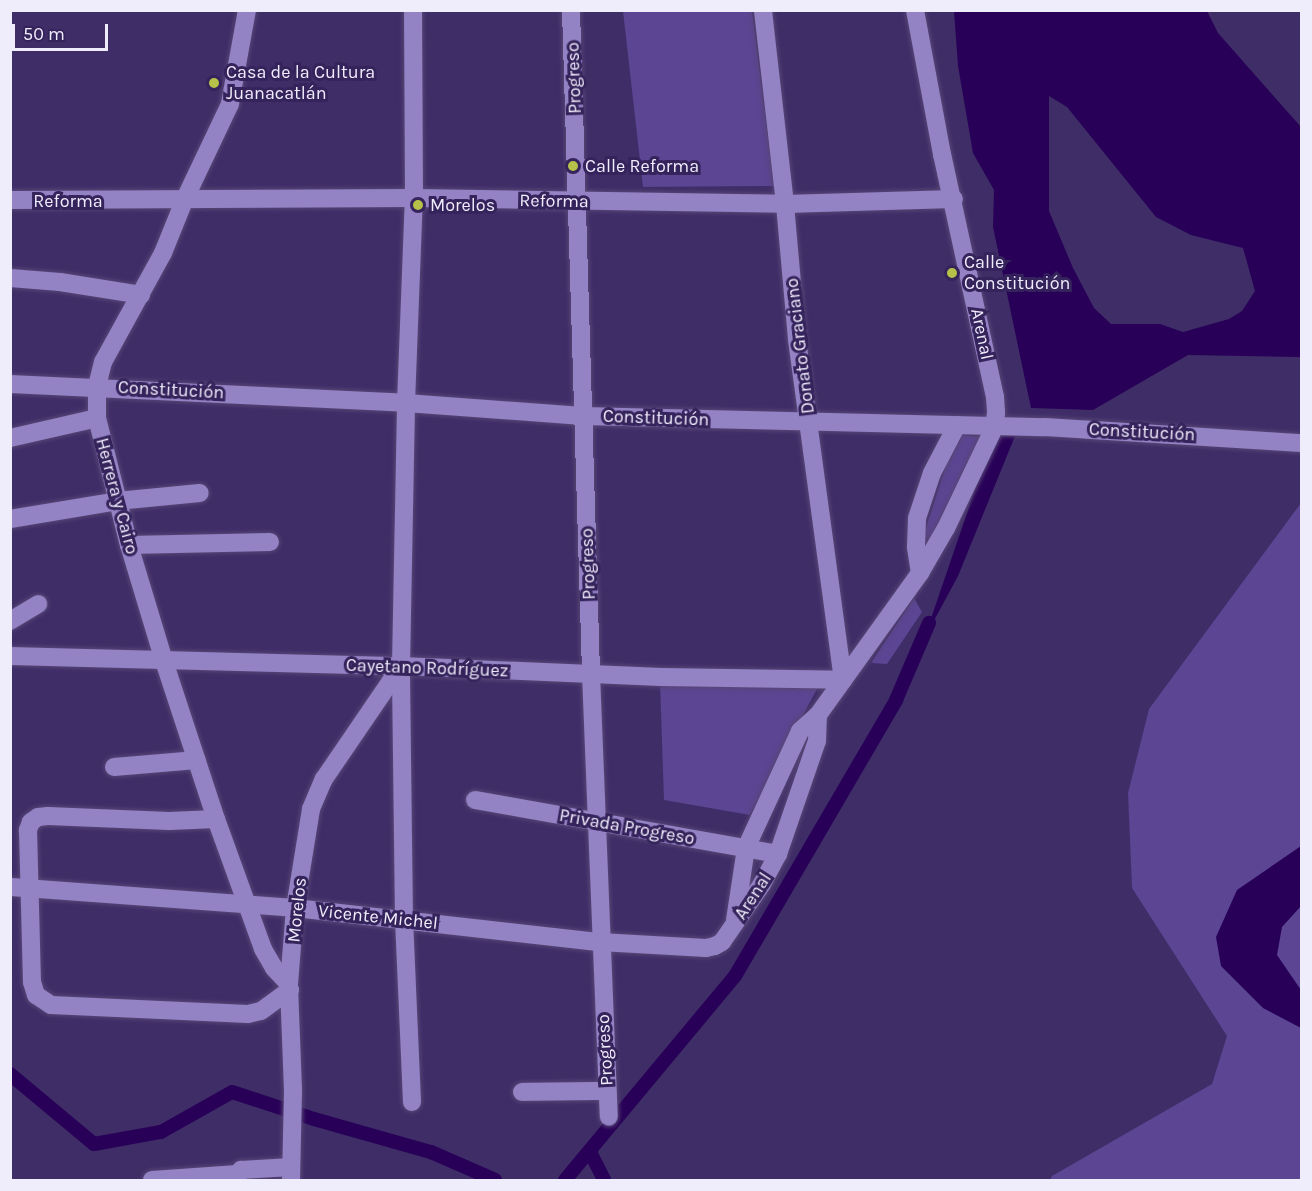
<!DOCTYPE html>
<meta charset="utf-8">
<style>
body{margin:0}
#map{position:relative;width:1312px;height:1191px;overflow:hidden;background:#3f2d68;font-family:Karla,sans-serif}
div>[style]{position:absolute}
.green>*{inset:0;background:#5c4592}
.water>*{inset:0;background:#290058}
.canal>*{height:14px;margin:-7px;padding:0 7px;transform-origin:7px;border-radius:7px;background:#290058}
.roads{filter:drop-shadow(0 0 2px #574675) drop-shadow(0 0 2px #574675)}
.minor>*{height:18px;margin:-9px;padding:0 9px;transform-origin:9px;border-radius:9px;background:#9383c5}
.dots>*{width:16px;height:16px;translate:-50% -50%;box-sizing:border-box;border:3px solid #35235c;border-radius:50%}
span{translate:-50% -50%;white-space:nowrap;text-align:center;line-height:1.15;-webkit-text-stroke:6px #35235c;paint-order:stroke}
.poi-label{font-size:18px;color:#efecfb}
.left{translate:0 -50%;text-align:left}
.street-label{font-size:18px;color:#efecfb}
.frame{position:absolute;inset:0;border:12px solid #efecfb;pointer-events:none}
.scale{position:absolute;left:12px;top:24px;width:96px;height:27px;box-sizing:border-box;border:3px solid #efecfb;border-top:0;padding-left:8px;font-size:18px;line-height:21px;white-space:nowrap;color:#efecfb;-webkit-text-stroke:4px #35235c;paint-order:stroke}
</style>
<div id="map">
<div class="green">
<i style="clip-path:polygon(623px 11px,752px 11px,774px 186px,643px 187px)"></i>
<i style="clip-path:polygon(956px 434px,981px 437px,934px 541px,923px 537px)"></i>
<i style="clip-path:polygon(1301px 503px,1301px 1180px,1050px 1180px,1052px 1176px,1212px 1084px,1227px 1036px,1132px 888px,1128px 793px,1149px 709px)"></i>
<i style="clip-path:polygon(914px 598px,922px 612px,887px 664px,871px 663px)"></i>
<i style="clip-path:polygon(660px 682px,818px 687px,750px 815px,664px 800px)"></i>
</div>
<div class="water">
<i style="clip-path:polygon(evenodd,954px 11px,1207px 11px,1218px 33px,1301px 127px,1301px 357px,1188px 355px,1093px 410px,1031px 408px,993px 227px,994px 190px,973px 153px,958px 66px,954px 11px,1049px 96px,1067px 107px,1156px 217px,1191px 235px,1243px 248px,1255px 291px,1242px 311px,1229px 319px,1183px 332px,1160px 324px,1111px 324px,1094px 308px,1073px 268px,1049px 211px,1049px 96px)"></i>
<i style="clip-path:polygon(1015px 436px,958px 576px,924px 639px,993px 437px)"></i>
<i style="clip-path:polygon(1301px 846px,1301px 906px,1282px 927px,1277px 955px,1301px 990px,1301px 1028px,1263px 1008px,1221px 966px,1216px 937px,1237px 890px)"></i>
</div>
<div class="canal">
<i style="left:10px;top:1074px;width:109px;rotate:39.8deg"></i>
<i style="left:94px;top:1144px;width:68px;rotate:-10.2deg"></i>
<i style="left:161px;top:1132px;width:81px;rotate:-29.4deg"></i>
<i style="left:232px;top:1092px;width:86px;rotate:18.2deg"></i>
<i style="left:314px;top:1119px;width:122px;rotate:15.8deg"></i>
<i style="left:431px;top:1152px;width:70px;rotate:23.6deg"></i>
<i style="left:590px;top:1152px;width:31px;rotate:63deg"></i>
<i style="left:565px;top:1180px;width:266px;rotate:-50.2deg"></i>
<i style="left:735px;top:976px;width:320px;rotate:-59.7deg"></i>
<i style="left:896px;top:700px;width:84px;rotate:-66.8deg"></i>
</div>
<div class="roads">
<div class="minor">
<i style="left:247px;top:10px;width:96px;rotate:100.3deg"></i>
<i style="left:230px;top:104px;width:107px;rotate:115.4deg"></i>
<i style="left:184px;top:201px;width:56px;rotate:112deg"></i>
<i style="left:163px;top:253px;width:124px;rotate:118.8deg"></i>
<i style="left:103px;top:362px;width:25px;rotate:104deg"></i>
<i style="left:97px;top:386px;width:32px;rotate:90deg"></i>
<i style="left:97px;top:418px;width:131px;rotate:75.9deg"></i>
<i style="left:129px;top:545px;width:121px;rotate:73.2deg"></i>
<i style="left:164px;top:661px;width:166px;rotate:71.8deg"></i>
<i style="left:216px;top:819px;width:138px;rotate:70.1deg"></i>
<i style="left:263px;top:949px;width:22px;rotate:60deg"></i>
<i style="left:274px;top:968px;width:22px;rotate:47deg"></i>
<i style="left:571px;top:10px;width:664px;rotate:88.27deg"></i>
<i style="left:591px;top:674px;width:443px;rotate:87.7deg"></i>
<i style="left:915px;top:10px;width:147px;rotate:79.4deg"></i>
<i style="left:942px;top:154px;width:249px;rotate:77.7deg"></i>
<i style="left:995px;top:397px;width:16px;rotate:86deg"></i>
<i style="left:996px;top:413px;width:15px;rotate:98deg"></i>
<i style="left:994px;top:428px;width:111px;rotate:115.6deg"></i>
<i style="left:946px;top:528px;width:52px;rotate:120deg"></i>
<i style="left:920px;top:573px;width:26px;rotate:-99deg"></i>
<i style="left:916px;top:547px;width:29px;rotate:-88deg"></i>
<i style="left:917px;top:518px;width:47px;rotate:-71.6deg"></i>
<i style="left:932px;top:473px;width:54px;rotate:-62.5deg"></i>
<i style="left:10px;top:200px;width:404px;rotate:-0.3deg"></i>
<i style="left:414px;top:198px;width:371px;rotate:0.9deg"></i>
<i style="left:785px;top:204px;width:169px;rotate:-1.7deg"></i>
<i style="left:10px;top:278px;width:50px;rotate:4.6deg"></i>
<i style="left:60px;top:282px;width:82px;rotate:9.1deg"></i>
<i style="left:10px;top:384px;width:396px;rotate:2.7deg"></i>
<i style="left:406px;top:403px;width:177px;rotate:4.2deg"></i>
<i style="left:583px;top:416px;width:462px;rotate:1.4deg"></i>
<i style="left:1045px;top:427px;width:257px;rotate:3.6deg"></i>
<i style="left:10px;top:438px;width:89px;rotate:-12.9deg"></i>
<i style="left:10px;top:519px;width:109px;rotate:-9.5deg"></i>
<i style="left:117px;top:501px;width:83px;rotate:-5.5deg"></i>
<i style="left:129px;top:545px;width:141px;rotate:-1.2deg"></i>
<i style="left:10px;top:621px;width:33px;rotate:-31deg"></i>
<i style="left:10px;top:656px;width:391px;rotate:1.5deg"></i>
<i style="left:401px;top:666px;width:260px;rotate:2.4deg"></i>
<i style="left:661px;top:677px;width:182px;rotate:0.9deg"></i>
<i style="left:843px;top:680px;width:344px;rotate:-97.7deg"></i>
<i style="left:797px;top:339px;width:136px;rotate:-95.1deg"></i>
<i style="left:785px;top:204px;width:195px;rotate:-96.5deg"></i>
<i style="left:114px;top:767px;width:83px;rotate:-4.8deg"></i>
<i style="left:475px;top:800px;width:308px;rotate:10.1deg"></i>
<i style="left:216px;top:819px;width:47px;rotate:177.6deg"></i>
<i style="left:169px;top:821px;width:121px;rotate:-177.6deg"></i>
<i style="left:48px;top:816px;width:10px;rotate:174deg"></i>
<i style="left:38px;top:817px;width:9px;rotate:144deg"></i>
<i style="left:31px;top:822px;width:9px;rotate:111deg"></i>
<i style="left:28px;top:830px;width:152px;rotate:88.5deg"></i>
<i style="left:32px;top:982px;width:14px;rotate:73deg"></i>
<i style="left:36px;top:995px;width:18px;rotate:34deg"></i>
<i style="left:51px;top:1005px;width:197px;rotate:2.6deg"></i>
<i style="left:248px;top:1014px;width:13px;rotate:-13deg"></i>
<i style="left:261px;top:1011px;width:36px;rotate:-36deg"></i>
<i style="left:10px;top:887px;width:286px;rotate:4.2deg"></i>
<i style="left:295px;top:908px;width:307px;rotate:6.4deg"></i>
<i style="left:600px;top:942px;width:106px;rotate:3.2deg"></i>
<i style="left:706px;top:948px;width:9px;rotate:-13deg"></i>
<i style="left:715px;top:946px;width:8px;rotate:-30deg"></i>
<i style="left:722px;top:942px;width:70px;rotate:-55.4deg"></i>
<i style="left:762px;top:884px;width:34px;rotate:-62deg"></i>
<i style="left:778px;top:854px;width:120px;rotate:-71deg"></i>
<i style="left:817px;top:741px;width:26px;rotate:-88deg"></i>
<i style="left:735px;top:920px;width:73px;rotate:-81.3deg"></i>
<i style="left:746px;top:848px;width:129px;rotate:-65.2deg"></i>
<i style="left:800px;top:731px;width:24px;rotate:-42deg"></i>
<i style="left:818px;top:715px;width:175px;rotate:-54.3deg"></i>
<i style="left:522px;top:1092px;width:85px;rotate:-0.7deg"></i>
<i style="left:412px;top:1102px;width:182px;rotate:-92.5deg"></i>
<i style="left:404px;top:920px;width:254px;rotate:-90.7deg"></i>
<i style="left:401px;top:666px;width:263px;rotate:-88.9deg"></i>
<i style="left:406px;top:403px;width:205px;rotate:-87.8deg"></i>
<i style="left:414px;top:198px;width:188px;rotate:-90.3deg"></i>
<i style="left:152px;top:1180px;width:86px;rotate:-4deg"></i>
<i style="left:235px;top:1180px;width:12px;rotate:-59deg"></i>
<i style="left:241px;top:1170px;width:50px;rotate:-3.4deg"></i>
<i style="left:291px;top:1180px;width:90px;rotate:-88.7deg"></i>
<i style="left:293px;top:1090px;width:106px;rotate:-92.2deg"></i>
<i style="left:289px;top:984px;width:76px;rotate:-85.5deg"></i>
<i style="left:295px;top:908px;width:100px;rotate:-80.8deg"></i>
<i style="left:311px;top:809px;width:33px;rotate:-67deg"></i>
<i style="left:324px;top:779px;width:137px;rotate:-55.7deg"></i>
</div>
</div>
<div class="dots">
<i style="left:214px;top:83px;background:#b5c249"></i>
<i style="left:573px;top:166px;background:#b5c249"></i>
<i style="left:418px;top:205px;background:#b5c249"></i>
<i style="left:952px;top:273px;background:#b5c249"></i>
</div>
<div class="poi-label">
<span class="left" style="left:226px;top:83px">Casa de la Cultura<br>Juanacatlán</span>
<span class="left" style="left:585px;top:166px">Calle Reforma</span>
<span class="left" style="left:430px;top:205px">Morelos</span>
<span class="left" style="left:964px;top:273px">Calle<br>Constitución</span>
</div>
<div class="street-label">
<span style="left:574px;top:78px;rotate:-92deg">Progreso</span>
<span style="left:68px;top:201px">Reforma</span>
<span style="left:554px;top:201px;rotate:1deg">Reforma</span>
<span style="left:982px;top:334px;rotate:78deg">Arenal</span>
<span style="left:800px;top:346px;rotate:-97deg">Donato Graciano</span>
<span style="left:171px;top:390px;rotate:3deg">Constitución</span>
<span style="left:656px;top:418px;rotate:2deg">Constitución</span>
<span style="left:1142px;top:432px;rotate:3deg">Constitución</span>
<span style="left:117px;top:496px;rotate:75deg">Herrera y Cairo</span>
<span style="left:588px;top:564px;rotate:-92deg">Progreso</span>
<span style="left:427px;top:668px;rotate:2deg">Cayetano Rodríguez</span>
<span style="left:627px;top:827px;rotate:10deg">Privada Progreso</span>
<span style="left:753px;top:896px;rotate:-57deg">Arenal</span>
<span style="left:297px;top:910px;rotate:-84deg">Morelos</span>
<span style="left:378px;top:917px;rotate:6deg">Vicente Michel</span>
<span style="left:605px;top:1050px;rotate:-93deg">Progreso</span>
</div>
<div class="frame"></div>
<div class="scale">50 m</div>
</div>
